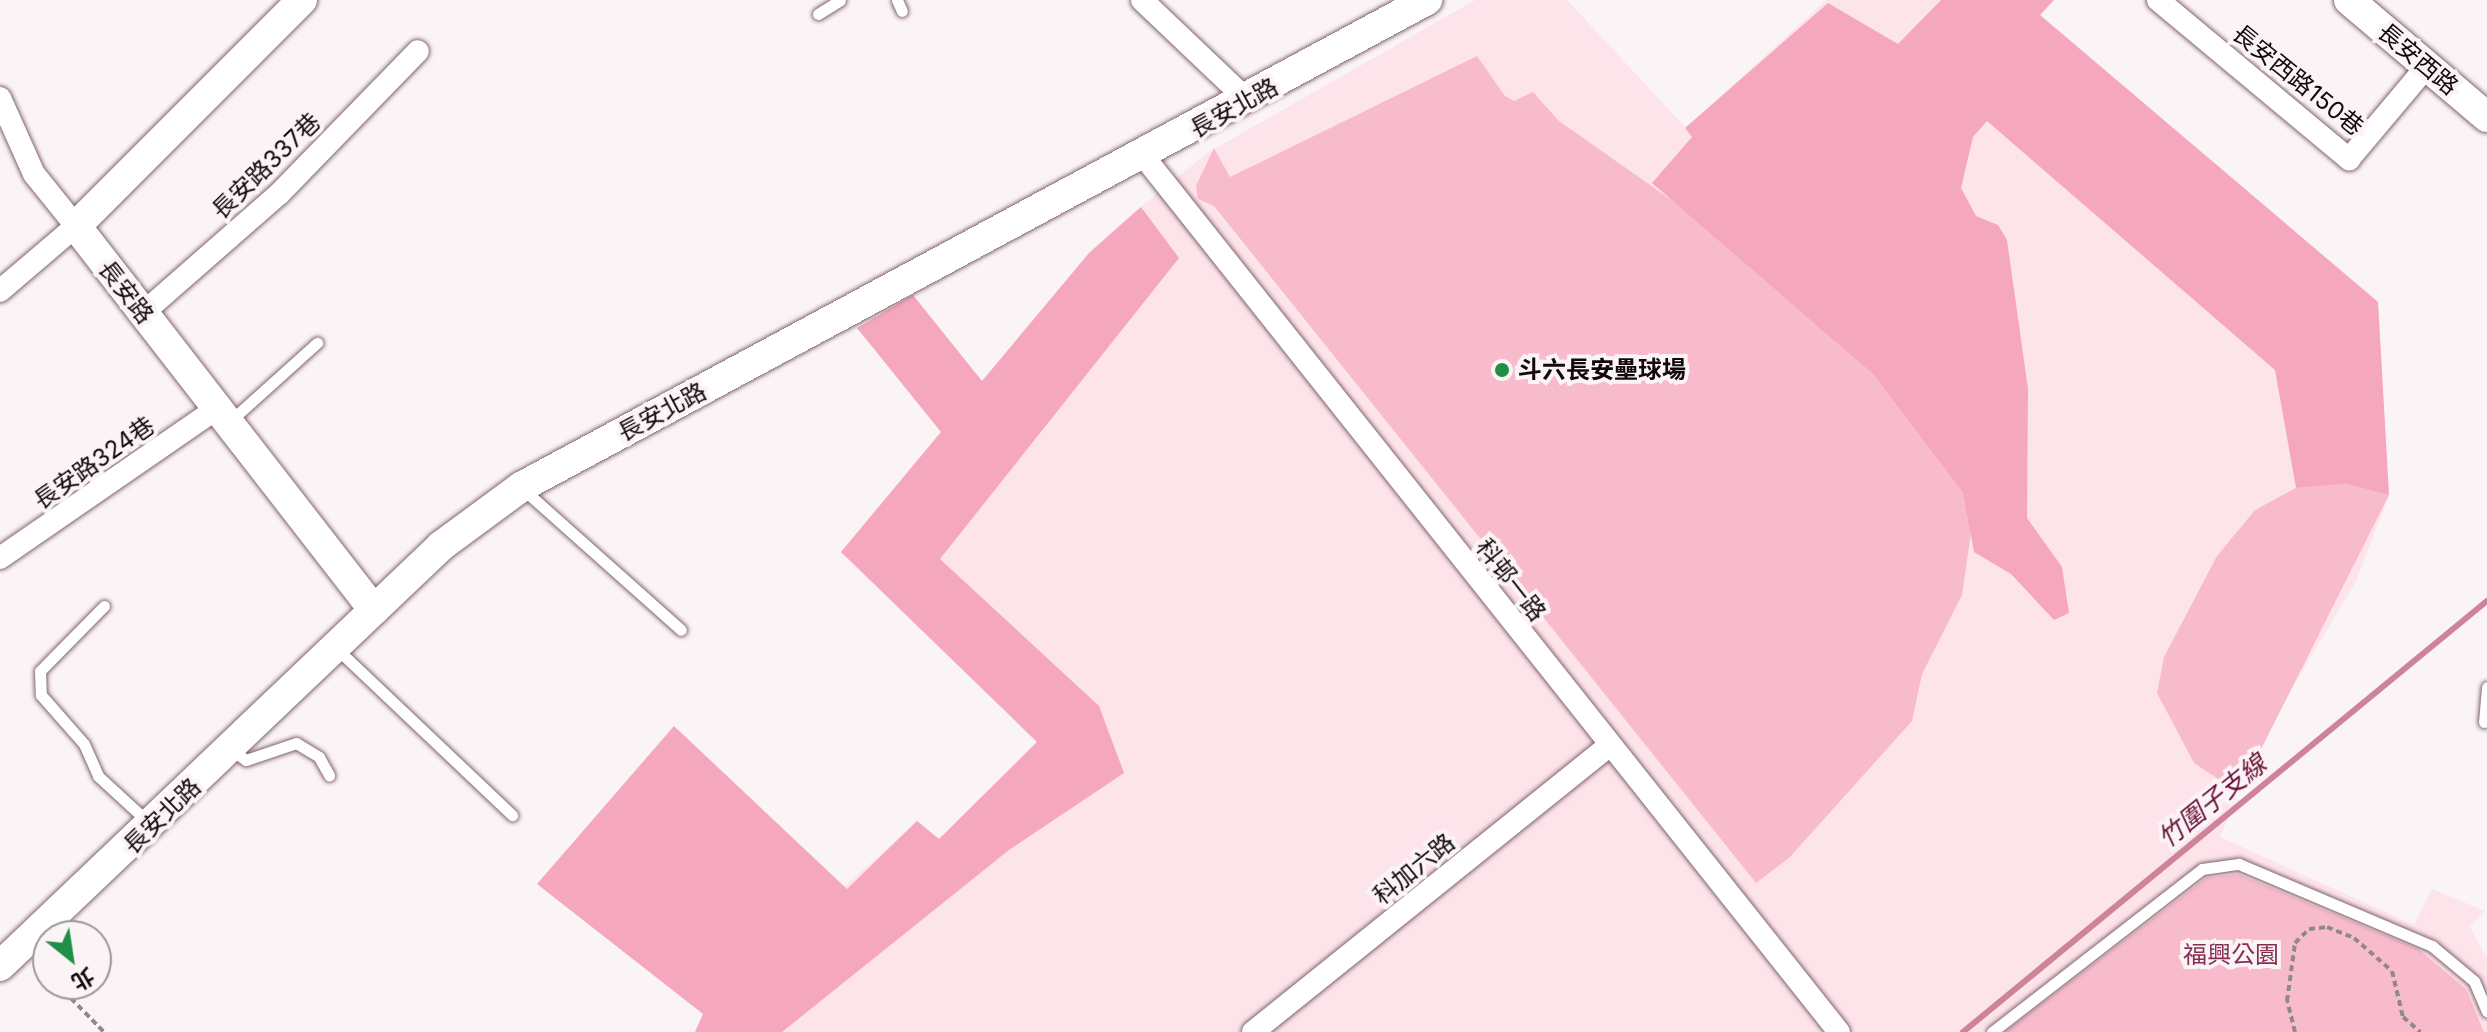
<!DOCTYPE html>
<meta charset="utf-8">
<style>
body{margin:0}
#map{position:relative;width:2487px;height:1032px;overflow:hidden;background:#fbf4f6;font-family:Inter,"Noto Sans TC",sans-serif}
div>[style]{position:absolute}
.built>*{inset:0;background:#fde4ea}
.green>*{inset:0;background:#f8bbcc}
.forest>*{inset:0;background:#f5a7be}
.stream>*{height:6px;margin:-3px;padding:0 3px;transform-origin:3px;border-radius:3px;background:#cd8399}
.path>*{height:4px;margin-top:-2px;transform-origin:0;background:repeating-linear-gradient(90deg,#91888b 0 6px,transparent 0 10px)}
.roads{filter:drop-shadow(0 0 2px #81656d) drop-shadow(0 0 2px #81656d)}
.lane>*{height:11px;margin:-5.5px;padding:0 5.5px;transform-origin:5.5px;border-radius:5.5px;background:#fff}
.street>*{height:22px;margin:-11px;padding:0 11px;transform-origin:11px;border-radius:11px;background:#fff}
.secondary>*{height:30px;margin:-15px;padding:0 15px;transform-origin:15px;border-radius:15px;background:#fff}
.dots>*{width:22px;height:22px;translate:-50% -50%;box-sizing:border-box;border:4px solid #fbf4f6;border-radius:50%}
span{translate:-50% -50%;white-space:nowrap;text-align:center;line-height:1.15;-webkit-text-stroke:8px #fbf4f6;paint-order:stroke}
.street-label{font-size:24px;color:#13090c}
.poi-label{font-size:24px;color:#13090c;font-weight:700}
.left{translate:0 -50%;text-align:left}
.park-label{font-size:24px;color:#882f51}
.water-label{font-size:26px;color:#6c143a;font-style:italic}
.north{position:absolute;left:32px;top:920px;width:80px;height:80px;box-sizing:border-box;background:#fbf4f6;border:2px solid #9e9698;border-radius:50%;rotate:150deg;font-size:22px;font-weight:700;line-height:32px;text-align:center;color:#13090c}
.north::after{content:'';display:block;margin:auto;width:28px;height:36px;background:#218f48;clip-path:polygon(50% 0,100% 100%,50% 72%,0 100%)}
</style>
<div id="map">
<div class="built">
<i style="clip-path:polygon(1475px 0,1567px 0,1686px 128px,1826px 0,2054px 0,2040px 15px,2378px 302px,2389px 495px,2356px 582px,2266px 731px,2220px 837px,2414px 925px,2432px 889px,2485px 911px,2470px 927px,2487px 958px,2487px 1032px,695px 1032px,703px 1014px,917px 821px,939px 839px,1037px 742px,841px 552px,1089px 253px,1128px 217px,1209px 152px)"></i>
</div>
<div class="green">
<i style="clip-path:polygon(1477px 56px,1505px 96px,1514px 101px,1533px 92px,1559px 121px,1707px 225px,1873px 374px,1963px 493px,1973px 519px,1962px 595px,1922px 674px,1912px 721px,1789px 858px,1756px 883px,1214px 206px,1198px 199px,1196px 186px,1214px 148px,1230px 177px)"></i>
<i style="clip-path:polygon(2346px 484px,2389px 495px,2239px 793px,2194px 763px,2157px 693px,2164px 657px,2217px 556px,2255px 510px,2296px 488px)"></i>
<i style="clip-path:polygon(2238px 874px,2418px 949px,2466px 989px,2484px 1032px,2005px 1032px,2206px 878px)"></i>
</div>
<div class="forest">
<i style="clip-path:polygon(1941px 0,2054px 0,2040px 15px,2378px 302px,2389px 495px,2346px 484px,2296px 488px,2275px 370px,1987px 121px,1973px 137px,1961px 188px,1976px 216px,1998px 225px,2007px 240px,2028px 389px,2027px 518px,2062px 567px,2069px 613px,2054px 620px,2011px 574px,1974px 552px,1963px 493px,1873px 374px,1652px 183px,1692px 137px,1685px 128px,1828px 3px,1898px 44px)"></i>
<i style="clip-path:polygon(1141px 207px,1179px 258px,940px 559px,1099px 706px,1124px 773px,1009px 850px,782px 1032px,695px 1032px,703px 1014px,537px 884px,674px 726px,847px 889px,917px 821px,939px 839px,1037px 742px,841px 552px,941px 432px,857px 328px,913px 295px,982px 381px,1089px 253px)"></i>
</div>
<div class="stream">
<i style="left:1963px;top:1032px;width:678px;rotate:-39.44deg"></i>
</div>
<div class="path">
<i style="left:37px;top:963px;width:16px;rotate:45deg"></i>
<i style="left:57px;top:984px;width:67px;rotate:45.6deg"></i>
<i style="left:2295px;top:1032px;width:32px;rotate:-104deg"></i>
<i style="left:2287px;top:1001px;width:59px;rotate:-82.1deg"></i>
<i style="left:2295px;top:943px;width:20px;rotate:-45deg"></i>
<i style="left:2309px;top:929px;width:18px;rotate:-6deg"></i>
<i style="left:2327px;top:927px;width:29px;rotate:22deg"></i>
<i style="left:2354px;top:938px;width:50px;rotate:41deg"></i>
<i style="left:2392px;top:971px;width:47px;rotate:76.6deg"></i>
<i style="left:2403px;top:1017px;width:23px;rotate:41deg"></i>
</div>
<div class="roads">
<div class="lane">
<i style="left:897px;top:0;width:12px;rotate:66deg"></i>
<i style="left:818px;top:14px;width:26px;rotate:-32deg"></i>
<i style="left:228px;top:423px;width:120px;rotate:-42deg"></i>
<i style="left:524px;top:490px;width:210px;rotate:41.7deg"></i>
<i style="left:104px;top:606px;width:91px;rotate:134.6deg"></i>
<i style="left:40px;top:671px;width:24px;rotate:88deg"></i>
<i style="left:41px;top:695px;width:65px;rotate:48.7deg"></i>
<i style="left:84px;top:744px;width:35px;rotate:66deg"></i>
<i style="left:98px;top:776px;width:68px;rotate:42.6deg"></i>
<i style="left:336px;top:648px;width:243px;rotate:43.5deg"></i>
<i style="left:2484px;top:722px;width:35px;rotate:-85deg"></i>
<i style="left:232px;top:750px;width:17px;rotate:36deg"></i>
<i style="left:246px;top:760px;width:53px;rotate:-18.8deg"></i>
<i style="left:296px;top:743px;width:27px;rotate:31deg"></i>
<i style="left:319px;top:757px;width:21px;rotate:61deg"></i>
<i style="left:1992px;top:1032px;width:266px;rotate:-37.8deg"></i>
<i style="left:2202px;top:869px;width:37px;rotate:-8deg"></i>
<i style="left:2239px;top:864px;width:210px;rotate:23deg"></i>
<i style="left:2432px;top:946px;width:55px;rotate:39.8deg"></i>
<i style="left:2474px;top:981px;width:33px;rotate:67deg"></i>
</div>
<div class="street">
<i style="left:1142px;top:0;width:145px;rotate:43.6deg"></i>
<i style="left:2158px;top:0;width:249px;rotate:39.8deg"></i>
<i style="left:2349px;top:159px;width:121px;rotate:-50deg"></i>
<i style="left:0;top:98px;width:83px;rotate:65.9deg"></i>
<i style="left:34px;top:174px;width:67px;rotate:51.1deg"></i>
<i style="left:76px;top:226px;width:100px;rotate:139.5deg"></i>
<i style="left:1145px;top:158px;width:1116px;rotate:51.55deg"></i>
<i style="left:143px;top:313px;width:181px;rotate:-41.2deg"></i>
<i style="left:279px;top:194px;width:199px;rotate:-45.8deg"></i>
<i style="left:0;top:558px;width:262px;rotate:-34.6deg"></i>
<i style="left:1253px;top:1032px;width:457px;rotate:-38.8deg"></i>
</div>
<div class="secondary">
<i style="left:302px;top:0;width:320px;rotate:135deg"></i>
<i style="left:76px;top:226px;width:486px;rotate:52.2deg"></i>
<i style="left:2349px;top:0;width:181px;rotate:40.3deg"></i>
<i style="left:0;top:966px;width:609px;rotate:-43.6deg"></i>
<i style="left:441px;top:546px;width:99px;rotate:-36.4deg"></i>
<i style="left:521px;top:487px;width:1029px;rotate:-28.26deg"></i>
</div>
</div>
<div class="dots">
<i style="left:1502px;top:370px;background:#218f48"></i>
</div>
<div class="street-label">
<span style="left:2418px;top:59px;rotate:40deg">長安西路</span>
<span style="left:2298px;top:80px;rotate:39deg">長安西路150巷</span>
<span style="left:1234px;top:108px;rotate:-29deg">長安北路</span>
<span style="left:266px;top:166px;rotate:-44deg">長安路337巷</span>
<span style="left:126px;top:292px;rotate:52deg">長安路</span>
<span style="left:662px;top:412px;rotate:-28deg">長安北路</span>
<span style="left:94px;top:463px;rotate:-35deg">長安路324巷</span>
<span style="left:1511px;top:580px;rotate:52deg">科邨一路</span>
<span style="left:162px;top:816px;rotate:-44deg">長安北路</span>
<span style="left:1414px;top:869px;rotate:-39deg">科加六路</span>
</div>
<div class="poi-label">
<span class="left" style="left:1518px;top:370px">斗六長安壘球場</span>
</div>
<div class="park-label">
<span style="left:2231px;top:955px">福興公園</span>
</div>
<div class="water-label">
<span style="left:2212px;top:801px;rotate:-39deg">竹圍子支線</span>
</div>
<div class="north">北</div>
</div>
